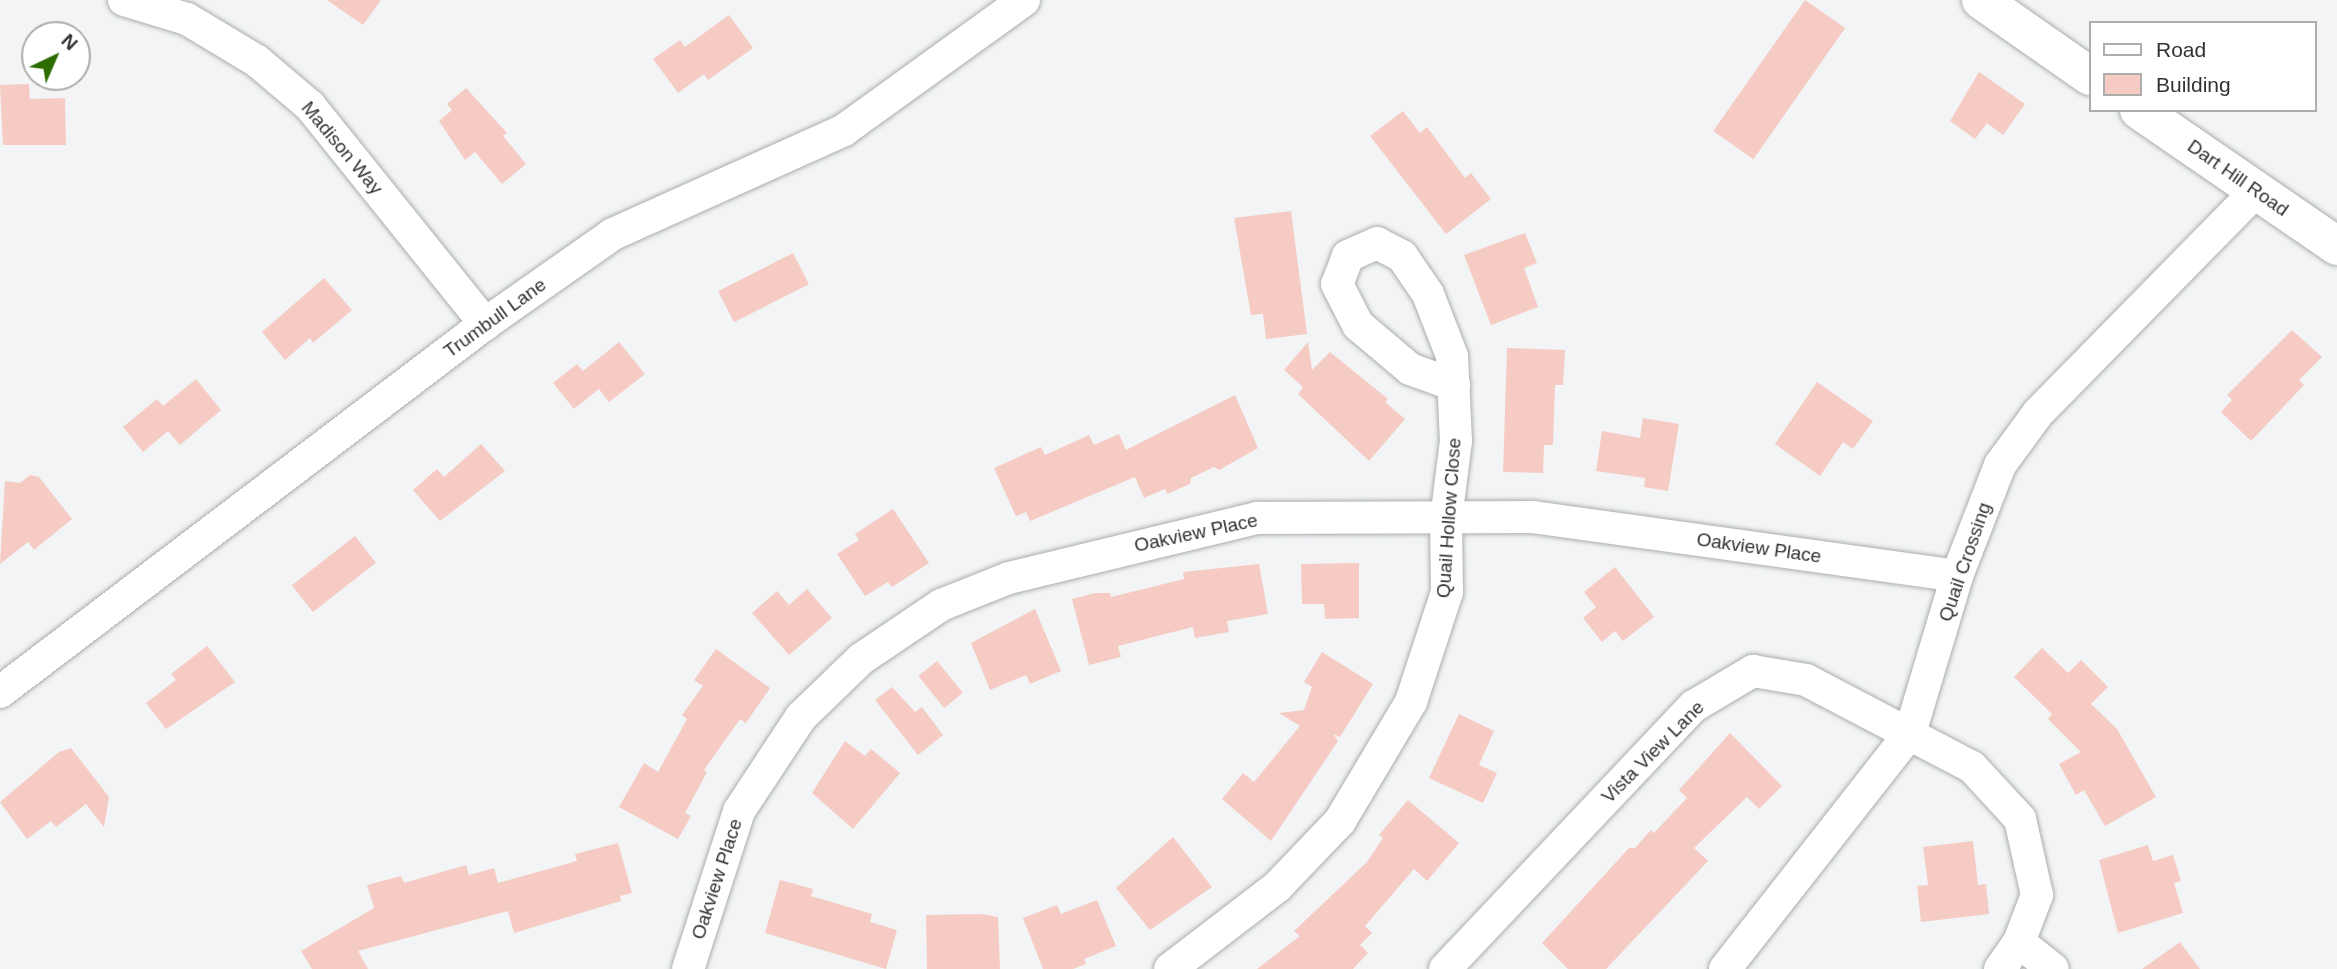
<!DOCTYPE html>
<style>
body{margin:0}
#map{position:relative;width:2337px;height:969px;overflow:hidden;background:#f2f4f5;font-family:Arial,sans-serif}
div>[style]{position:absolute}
.building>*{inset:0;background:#f5cbc4;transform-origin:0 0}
.roads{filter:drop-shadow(0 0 2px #abadae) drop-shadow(0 0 2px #abadae)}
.minor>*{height:32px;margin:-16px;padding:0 16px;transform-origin:16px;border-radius:16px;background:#fff}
.secondary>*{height:38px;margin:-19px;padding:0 19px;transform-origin:19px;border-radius:19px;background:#fff}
span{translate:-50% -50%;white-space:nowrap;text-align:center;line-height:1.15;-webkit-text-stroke:7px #fff;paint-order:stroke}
.street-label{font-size:19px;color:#313233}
.legend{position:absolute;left:2089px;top:21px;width:228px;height:91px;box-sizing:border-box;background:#fff;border:2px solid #adadad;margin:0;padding:9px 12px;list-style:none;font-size:21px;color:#313233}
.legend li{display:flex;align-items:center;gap:14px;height:35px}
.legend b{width:35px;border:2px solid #adadad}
.north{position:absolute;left:21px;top:21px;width:70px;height:70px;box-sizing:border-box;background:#fff;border:2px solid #adadad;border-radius:50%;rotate:44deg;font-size:19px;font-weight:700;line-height:28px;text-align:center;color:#313233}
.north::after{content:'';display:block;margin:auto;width:24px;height:32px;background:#2e6c00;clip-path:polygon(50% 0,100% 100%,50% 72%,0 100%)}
</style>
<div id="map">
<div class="building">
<i style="clip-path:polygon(327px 0,381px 0,363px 25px)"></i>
<i style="left:1805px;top:0;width:49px;height:160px;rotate:35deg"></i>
<i style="clip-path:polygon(729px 15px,753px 48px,708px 80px,704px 74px,678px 93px,653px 59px,680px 40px,685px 47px)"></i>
<i style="clip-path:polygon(1979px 72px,2025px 104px,2003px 135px,1987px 123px,1975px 139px,1950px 121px)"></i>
<i style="clip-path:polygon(29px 84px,30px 99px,65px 98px,66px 145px,3px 145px,0 85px)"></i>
<i style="clip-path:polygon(466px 88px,507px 133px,503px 136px,526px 164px,502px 184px,475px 152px,465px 160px,439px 121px,452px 110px,447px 104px)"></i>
<i style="clip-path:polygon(1403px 111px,1420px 133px,1427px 127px,1465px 178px,1471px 173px,1491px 199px,1446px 234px,1370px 136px)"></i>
<i style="clip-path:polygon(1291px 211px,1307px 334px,1266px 339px,1263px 314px,1251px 315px,1234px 218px)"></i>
<i style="clip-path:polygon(1525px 233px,1537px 263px,1524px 268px,1538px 307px,1491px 325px,1464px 255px)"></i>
<i style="left:793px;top:253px;width:35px;height:84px;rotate:63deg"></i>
<i style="clip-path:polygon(324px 278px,352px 310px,313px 343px,310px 338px,285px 360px,262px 332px)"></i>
<i style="clip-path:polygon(2292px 330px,2322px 357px,2299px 380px,2304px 385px,2251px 441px,2221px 412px,2232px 400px,2227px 395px)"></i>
<i style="clip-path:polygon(619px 342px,645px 374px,609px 402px,599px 389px,574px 409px,553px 383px,577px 364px,583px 371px)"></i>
<i style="clip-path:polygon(1308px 342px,1312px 370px,1330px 352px,1388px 399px,1385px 402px,1405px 419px,1369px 461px,1298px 394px,1303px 387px,1284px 370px)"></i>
<i style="clip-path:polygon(1507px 348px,1565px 350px,1563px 385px,1555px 385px,1553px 445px,1544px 445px,1543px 473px,1503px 472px)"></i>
<i style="clip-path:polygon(196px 379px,221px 410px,180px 445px,168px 431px,143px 452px,123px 427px,157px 399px,163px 406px)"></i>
<i style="clip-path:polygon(1817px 382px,1873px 421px,1853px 449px,1843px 442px,1820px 476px,1775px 444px)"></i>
<i style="clip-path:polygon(1235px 395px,1258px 448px,1219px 470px,1214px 467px,1191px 478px,1190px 484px,1167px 494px,1165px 489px,1144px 498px,1135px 477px,1030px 521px,1026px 512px,1016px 516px,994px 468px,1041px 447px,1045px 455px,1089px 435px,1094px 445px,1119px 434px,1126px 450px)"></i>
<i style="clip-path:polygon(1643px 418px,1679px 424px,1668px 491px,1644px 487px,1645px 478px,1596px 471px,1602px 431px,1640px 438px)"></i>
<i style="clip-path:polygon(481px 444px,505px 471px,440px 521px,413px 490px,437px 469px,444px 477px)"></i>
<i style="clip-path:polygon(30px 475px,39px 477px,72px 519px,34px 550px,28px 542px,0 564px,5px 481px,20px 483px)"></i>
<i style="clip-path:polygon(893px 509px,929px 563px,892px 587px,888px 582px,865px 596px,837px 554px,859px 540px,855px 534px)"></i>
<i style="left:355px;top:536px;width:34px;height:80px;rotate:52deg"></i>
<i style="clip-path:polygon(1359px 563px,1359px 618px,1325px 619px,1324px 604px,1302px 604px,1301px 564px)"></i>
<i style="clip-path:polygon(1259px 564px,1268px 614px,1227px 621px,1229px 632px,1195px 638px,1193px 627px,1118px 646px,1121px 657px,1089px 665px,1072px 599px,1095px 593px,1110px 593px,1111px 597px,1184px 579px,1183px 572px)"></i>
<i style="clip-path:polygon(1615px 567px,1654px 617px,1623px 641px,1615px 631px,1602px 642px,1583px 618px,1596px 607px,1584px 592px)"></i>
<i style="clip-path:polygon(807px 589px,832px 618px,789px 655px,752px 613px,777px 591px,789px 605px)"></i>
<i style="clip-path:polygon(1035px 609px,1061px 671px,1030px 684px,1026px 675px,990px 690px,971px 643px)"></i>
<i style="clip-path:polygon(207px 646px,235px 682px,166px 729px,146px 703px,176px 680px,171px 674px)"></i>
<i style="clip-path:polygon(2042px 648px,2068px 673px,2081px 660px,2108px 687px,2091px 704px,2117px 729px,2156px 797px,2105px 826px,2084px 790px,2076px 795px,2059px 764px,2081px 752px,2048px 719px,2052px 714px,2014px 677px)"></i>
<i style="clip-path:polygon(716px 649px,770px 688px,746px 723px,740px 719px,704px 770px,707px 772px,685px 813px,691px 816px,678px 839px,619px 807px,644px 763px,658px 772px,687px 719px,682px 715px,703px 686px,694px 680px)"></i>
<i style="clip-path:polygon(1322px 652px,1373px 684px,1340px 737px,1333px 734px,1338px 741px,1271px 841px,1222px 799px,1243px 773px,1254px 782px,1300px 726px,1279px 713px,1304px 710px,1312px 687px,1304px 682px)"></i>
<i style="left:937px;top:661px;width:41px;height:24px;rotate:51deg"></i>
<i style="clip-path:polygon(892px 687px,915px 712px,922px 707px,943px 735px,918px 755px,875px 700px)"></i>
<i style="clip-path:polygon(1459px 714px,1494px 731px,1479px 765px,1497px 773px,1483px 803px,1429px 778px)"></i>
<i style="clip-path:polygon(1730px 733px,1782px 786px,1759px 809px,1747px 797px,1694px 848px,1708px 861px,1606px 969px,1568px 969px,1542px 943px,1629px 848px,1635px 848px,1651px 830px,1654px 833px,1687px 798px,1679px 790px)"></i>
<i style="clip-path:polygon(845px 741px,865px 756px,871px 749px,900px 773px,853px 829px,812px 793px)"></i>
<i style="clip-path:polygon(71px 748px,109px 797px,104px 827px,86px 804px,56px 827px,51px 821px,27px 839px,0 802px,59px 752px)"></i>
<i style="clip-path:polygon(1408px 800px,1459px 843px,1427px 881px,1414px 869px,1365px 926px,1372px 933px,1360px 945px,1368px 953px,1353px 969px,1257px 969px,1300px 936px,1294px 931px,1367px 862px,1383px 838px,1379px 835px)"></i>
<i style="clip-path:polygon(1173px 837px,1212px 887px,1150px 930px,1116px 888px)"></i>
<i style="clip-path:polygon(1973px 841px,1978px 885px,1986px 884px,1989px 914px,1921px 922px,1917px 886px,1928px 885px,1923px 847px)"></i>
<i style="clip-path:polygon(618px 843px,632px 893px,620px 896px,621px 901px,514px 933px,508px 911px,358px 951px,368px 969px,312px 969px,301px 951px,374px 908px,367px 885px,401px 876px,404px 883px,466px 865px,469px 875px,494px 868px,498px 883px,577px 861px,575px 854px)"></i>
<i style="clip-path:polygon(2148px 845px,2153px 861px,2173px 855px,2181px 881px,2174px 883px,2183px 913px,2118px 933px,2099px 860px)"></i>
<i style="clip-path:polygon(780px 880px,813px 889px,811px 896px,872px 914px,870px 922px,897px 930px,886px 969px,765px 933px)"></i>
<i style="clip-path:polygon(1097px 900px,1116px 946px,1084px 959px,1086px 964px,1073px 969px,1043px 969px,1023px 918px,1057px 905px,1061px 914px)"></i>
<i style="clip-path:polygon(981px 914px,998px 917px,1000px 969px,927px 969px,926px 915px)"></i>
<i style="clip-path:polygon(2180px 942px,2200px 969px,2142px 969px)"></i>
</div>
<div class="roads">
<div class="minor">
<i style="left:124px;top:0;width:66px;rotate:16.8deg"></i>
<i style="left:187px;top:19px;width:82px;rotate:31deg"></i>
<i style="left:257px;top:61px;width:70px;rotate:40.3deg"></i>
<i style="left:310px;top:106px;width:280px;rotate:51.2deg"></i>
<i style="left:0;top:692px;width:609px;rotate:-37.19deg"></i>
<i style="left:485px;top:324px;width:156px;rotate:-35.1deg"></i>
<i style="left:613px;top:234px;width:253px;rotate:-24.2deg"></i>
<i style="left:844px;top:130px;width:222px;rotate:-35.8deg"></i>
<i style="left:2019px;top:942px;width:43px;rotate:38.5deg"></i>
<i style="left:688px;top:969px;width:166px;rotate:-72.1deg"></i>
<i style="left:739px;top:811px;width:113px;rotate:-56.6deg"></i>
<i style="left:801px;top:717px;width:83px;rotate:-44deg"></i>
<i style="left:861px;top:659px;width:97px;rotate:-34deg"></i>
<i style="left:941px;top:605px;width:73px;rotate:-21.7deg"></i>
<i style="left:1009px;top:578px;width:255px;rotate:-13.6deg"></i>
<i style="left:1257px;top:518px;width:276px;rotate:-0.2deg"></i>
<i style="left:1533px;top:517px;width:428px;rotate:7.9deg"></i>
<i style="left:1170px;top:969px;width:135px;rotate:-37.5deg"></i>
<i style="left:1277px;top:887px;width:91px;rotate:-46.3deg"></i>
<i style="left:1340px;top:821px;width:139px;rotate:-59.2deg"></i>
<i style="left:1411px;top:702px;width:116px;rotate:-71.9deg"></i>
<i style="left:1447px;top:592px;width:73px;rotate:-90.8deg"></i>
<i style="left:1446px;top:519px;width:79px;rotate:-82.7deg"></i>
<i style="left:1456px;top:441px;width:85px;rotate:-92.7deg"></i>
<i style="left:1452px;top:356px;width:66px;rotate:-111.2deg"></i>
<i style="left:1428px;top:294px;width:46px;rotate:-124.4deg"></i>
<i style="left:1402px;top:256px;width:28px;rotate:-153deg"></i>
<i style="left:1377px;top:243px;width:32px;rotate:156deg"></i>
<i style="left:1348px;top:256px;width:30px;rotate:111deg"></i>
<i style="left:1337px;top:284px;width:46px;rotate:62.9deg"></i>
<i style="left:1358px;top:325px;width:68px;rotate:40.2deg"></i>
<i style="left:1410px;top:369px;width:47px;rotate:20deg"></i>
<i style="left:1445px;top:969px;width:362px;rotate:-46.6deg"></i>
<i style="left:1694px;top:706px;width:69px;rotate:-30.7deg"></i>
<i style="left:1753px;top:671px;width:54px;rotate:9.6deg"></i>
<i style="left:1806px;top:680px;width:187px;rotate:27.7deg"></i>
<i style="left:1972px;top:767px;width:71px;rotate:47.3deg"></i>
<i style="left:2020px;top:819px;width:78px;rotate:77.4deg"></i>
<i style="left:2037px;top:895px;width:50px;rotate:111deg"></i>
<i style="left:2019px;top:942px;width:33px;rotate:125deg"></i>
<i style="left:1725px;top:969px;width:300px;rotate:-51.9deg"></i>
<i style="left:1910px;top:733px;width:164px;rotate:-73.3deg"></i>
<i style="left:1957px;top:576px;width:119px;rotate:-68.8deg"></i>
<i style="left:2000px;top:465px;width:64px;rotate:-53.8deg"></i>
<i style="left:2038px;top:413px;width:311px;rotate:-45.5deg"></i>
</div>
<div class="secondary">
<i style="left:1981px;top:0;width:133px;rotate:34.9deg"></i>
<i style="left:2139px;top:110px;width:240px;rotate:34.5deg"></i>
</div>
</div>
<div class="street-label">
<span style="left:342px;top:148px;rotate:50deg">Madison Way</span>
<span style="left:2238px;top:178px;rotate:35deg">Dart Hill Road</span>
<span style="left:495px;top:318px;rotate:-36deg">Trumbull Lane</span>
<span style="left:1449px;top:518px;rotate:-86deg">Quail Hollow Close</span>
<span style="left:1196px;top:533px;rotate:-12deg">Oakview Place</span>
<span style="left:1759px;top:548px;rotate:8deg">Oakview Place</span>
<span style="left:1965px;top:562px;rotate:-71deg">Quail Crossing</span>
<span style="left:1653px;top:752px;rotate:-45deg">Vista View Lane</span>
<span style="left:717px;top:879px;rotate:-72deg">Oakview Place</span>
</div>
<ul class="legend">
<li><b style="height:9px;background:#fff"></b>Road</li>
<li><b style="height:19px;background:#f5cbc4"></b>Building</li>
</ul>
<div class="north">N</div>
</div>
